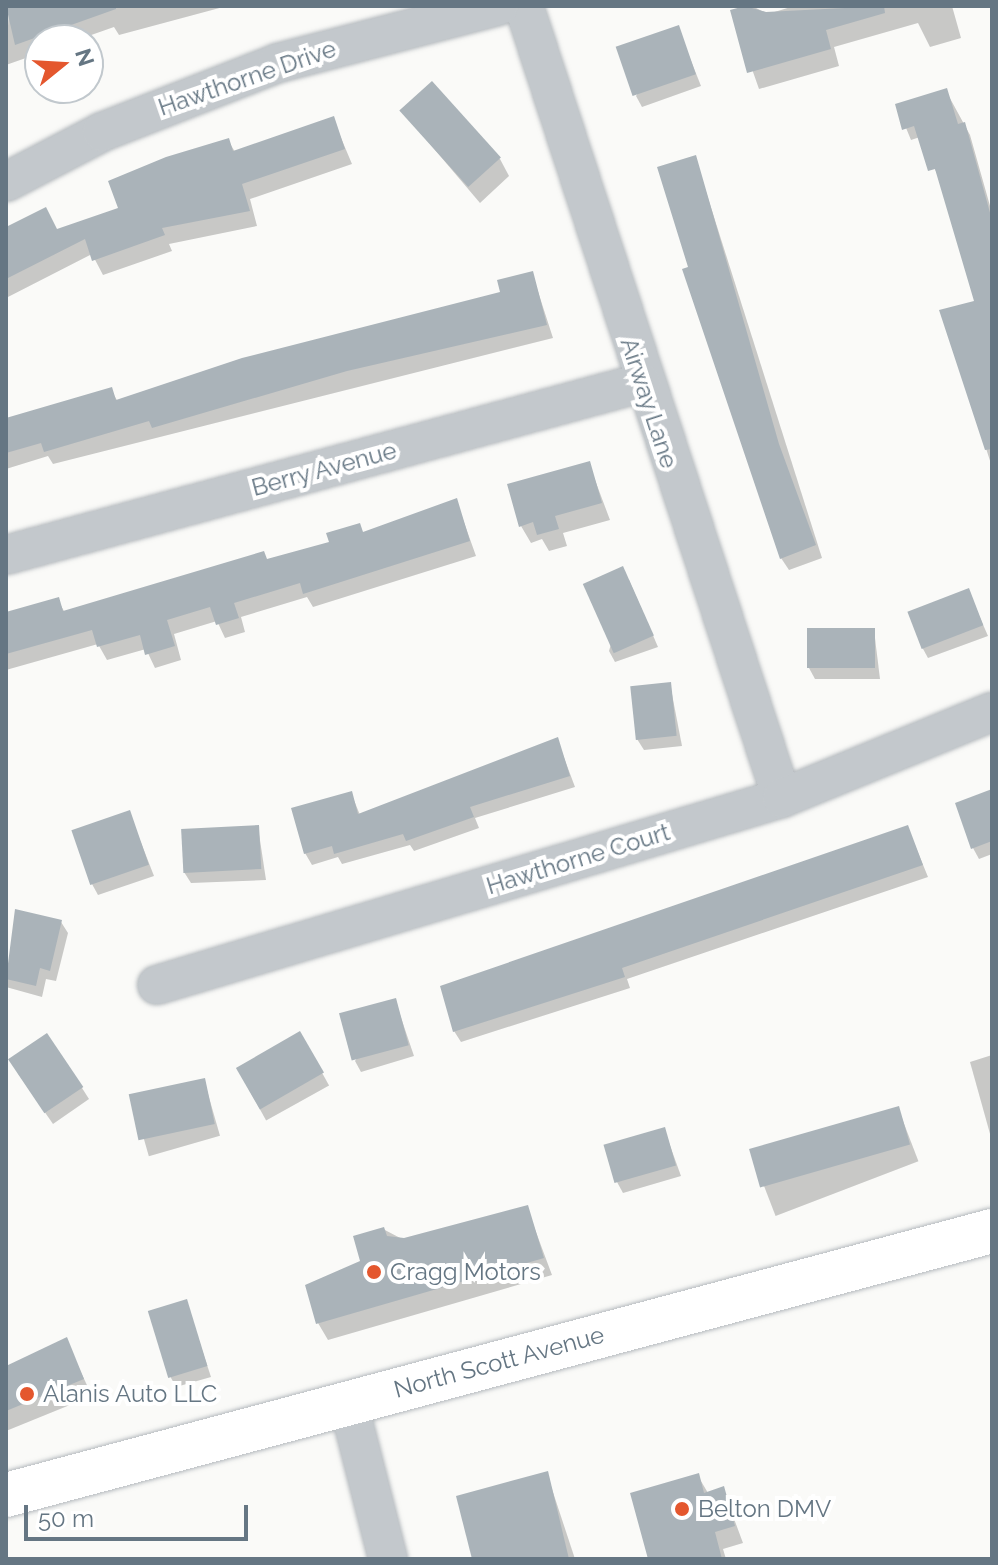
<!DOCTYPE html>
<style>
body{margin:0}
#map{position:relative;width:998px;height:1565px;overflow:hidden;background:#fafaf8;font-family:Raleway,sans-serif}
div>[style]{position:absolute}
.shadow>*{inset:0;background:#0003;transform-origin:0 0}
.building>*{inset:0;background:#aab3b9;transform-origin:0 0}
.roads{filter:drop-shadow(0 0 2px #b5babe) drop-shadow(0 0 2px #b5babe)}
.minor>*{height:38px;margin:-19px;padding:0 19px;transform-origin:19px;border-radius:19px;background:#c3c8cc}
.major>*{height:44px;margin:-22px;padding:0 22px;transform-origin:22px;border-radius:22px;background:#fff}
.dots>*{width:22px;height:22px;translate:-50% -50%;box-sizing:border-box;border:4px solid #fff;border-radius:50%}
span{translate:-50% -50%;white-space:nowrap;text-align:center;line-height:1.15;-webkit-text-stroke:8px #fff;paint-order:stroke}
.street-label{font-size:24px;color:#657683}
.poi-label{font-size:24px;color:#657683}
.left{translate:0 -50%;text-align:left}
.frame{position:absolute;inset:0;border:8px solid #657683;pointer-events:none}
.north{position:absolute;left:24px;top:24px;width:80px;height:80px;box-sizing:border-box;background:#fff;border:2px solid #c1c8cd;border-radius:50%;rotate:72deg;font-size:22px;font-weight:700;line-height:32px;text-align:center;color:#657683}
.north::after{content:'';display:block;margin:auto;width:28px;height:36px;background:#e4572e;clip-path:polygon(50% 0,100% 100%,50% 72%,0 100%)}
.scale{position:absolute;left:24px;top:1505px;width:224px;height:36px;box-sizing:border-box;border:4px solid #657683;border-top:0;padding-left:10px;font-size:24px;line-height:28px;white-space:nowrap;color:#657683;-webkit-text-stroke:6px #fff;paint-order:stroke}
</style>
<div id="map">
<div class="shadow">
<i style="clip-path:polygon(227px 6px,119px 35px,114px 27px,77px 40px,40px 40px,40px 53px,6px 65px,9px 6px)"></i>
<i style="clip-path:polygon(752px 6px,768px 14px,794px 6px,952px 6px,961px 38px,930px 47px,918px 23px,834px 47px,839px 66px,759px 89px,732px 12px)"></i>
<i style="clip-path:polygon(678px 28px,701px 86px,642px 107px,636px 96px)"></i>
<i style="clip-path:polygon(946px 91px,970px 135px,992px 213px,992px 467px,942px 312px,976px 302px,940px 180px,920px 137px,911px 140px,897px 106px)"></i>
<i style="clip-path:polygon(402px 111px,500px 159px,509px 176px,480px 203px)"></i>
<i style="clip-path:polygon(333px 119px,352px 164px,250px 199px,257px 226px,169px 244px,172px 251px,103px 275px,92px 254px,6px 298px,6px 229px,57px 231px,120px 209px,228px 140px,235px 152px)"></i>
<i style="clip-path:polygon(695px 157px,822px 558px,789px 570px,781px 558px)"></i>
<i style="clip-path:polygon(532px 273px,553px 338px,53px 464px,48px 456px,6px 469px,6px 419px,111px 390px,118px 402px,503px 293px)"></i>
<i style="clip-path:polygon(589px 464px,610px 520px,563px 533px,567px 546px,549px 551px,542px 539px,531px 543px,521px 526px)"></i>
<i style="clip-path:polygon(456px 500px,476px 556px,313px 607px,307px 597px,241px 617px,245px 632px,225px 638px,217px 621px,174px 634px,181px 660px,155px 668px,146px 649px,107px 660px,98px 644px,6px 670px,6px 614px,58px 600px,65px 613px,364px 534px)"></i>
<i style="clip-path:polygon(629px 580px,658px 647px,615px 662px,609px 651px)"></i>
<i style="clip-path:polygon(968px 590px,988px 636px,928px 658px,922px 647px)"></i>
<i style="clip-path:polygon(874px 630px,880px 679px,815px 679px,809px 668px)"></i>
<i style="clip-path:polygon(670px 684px,682px 746px,644px 750px,637px 739px)"></i>
<i style="clip-path:polygon(557px 739px,575px 787px,475px 818px,479px 828px,414px 851px,410px 845px,342px 864px,338px 857px,312px 865px,305px 853px,351px 793px,360px 815px)"></i>
<i style="clip-path:polygon(992px 792px,992px 854px,979px 859px,973px 848px)"></i>
<i style="clip-path:polygon(129px 812px,154px 876px,98px 895px,92px 884px)"></i>
<i style="clip-path:polygon(258px 827px,266px 880px,191px 883px,184px 872px)"></i>
<i style="clip-path:polygon(908px 828px,928px 877px,627px 979px,630px 988px,461px 1042px,454px 1031px)"></i>
<i style="clip-path:polygon(16px 911px,61px 922px,68px 933px,56px 981px,46px 979px,42px 997px,6px 987px)"></i>
<i style="clip-path:polygon(395px 1000px,414px 1056px,361px 1072px,355px 1061px)"></i>
<i style="left:300px;top:1033px;width:60px;height:72px;rotate:61deg"></i>
<i style="clip-path:polygon(992px 1055px,992px 1141px,970px 1062px)"></i>
<i style="clip-path:polygon(17px 1072px,82px 1088px,89px 1099px,53px 1124px)"></i>
<i style="left:204px;top:1080px;width:58px;height:74px;rotate:74deg"></i>
<i style="left:898px;top:1108px;width:57px;height:153px;rotate:69deg"></i>
<i style="clip-path:polygon(664px 1129px,681px 1176px,623px 1193px,617px 1182px)"></i>
<i style="clip-path:polygon(527px 1208px,552px 1275px,328px 1340px,318px 1323px,383px 1229px,404px 1240px)"></i>
<i style="clip-path:polygon(186px 1301px,211px 1377px,176px 1387px,170px 1376px)"></i>
<i style="clip-path:polygon(66px 1340px,92px 1396px,6px 1431px,6px 1368px)"></i>
<i style="clip-path:polygon(547px 1474px,575px 1559px,474px 1559px)"></i>
<i style="clip-path:polygon(698px 1476px,708px 1493px,723px 1489px,743px 1543px,723px 1549px,726px 1559px,650px 1559px)"></i>
</div>
<div class="building">
<i style="clip-path:polygon(6px 6px,116px 6px,116px 9px,15px 45px)"></i>
<i style="clip-path:polygon(745px 6px,766px 12px,884px 6px,885px 13px,826px 30px,831px 49px,747px 73px,730px 10px)"></i>
<i style="left:679px;top:25px;width:52px;height:67px;rotate:71deg"></i>
<i style="left:432px;top:81px;width:103px;height:44px;rotate:48deg"></i>
<i style="clip-path:polygon(947px 88px,958px 124px,965px 122px,992px 220px,992px 449px,985px 450px,939px 310px,974px 301px,935px 169px,928px 171px,914px 126px,902px 130px,895px 104px)"></i>
<i style="clip-path:polygon(334px 116px,345px 149px,242px 184px,250px 211px,162px 228px,165px 235px,92px 261px,85px 239px,6px 279px,6px 227px,46px 207px,57px 229px,118px 208px,108px 181px,166px 157px,229px 138px,233px 151px)"></i>
<i style="clip-path:polygon(696px 155px,779px 444px,816px 545px,780px 559px,682px 269px,688px 267px,657px 167px)"></i>
<i style="clip-path:polygon(533px 271px,547px 325px,347px 371px,152px 428px,149px 421px,44px 452px,41px 443px,6px 453px,6px 418px,112px 387px,116px 400px,242px 358px,500px 292px,497px 280px)"></i>
<i style="clip-path:polygon(590px 461px,602px 503px,555px 516px,559px 529px,537px 535px,533px 522px,519px 527px,507px 484px)"></i>
<i style="clip-path:polygon(457px 498px,470px 541px,303px 594px,300px 583px,234px 603px,239px 618px,216px 625px,210px 607px,167px 620px,175px 646px,145px 655px,140px 635px,97px 647px,92px 630px,6px 654px,6px 612px,59px 597px,63px 611px,264px 551px,267px 559px,329px 542px,326px 533px,360px 523px,363px 532px)"></i>
<i style="left:623px;top:566px;width:76px;height:44px;rotate:66deg"></i>
<i style="left:969px;top:588px;width:40px;height:66px;rotate:69deg"></i>
<i style="left:875px;top:628px;width:40px;height:68px;rotate:90deg"></i>
<i style="left:671px;top:682px;width:54px;height:41px;rotate:84deg"></i>
<i style="clip-path:polygon(558px 737px,570px 776px,470px 807px,474px 817px,406px 841px,403px 834px,334px 854px,332px 846px,304px 854px,291px 808px,352px 791px,358px 814px)"></i>
<i style="clip-path:polygon(992px 789px,992px 841px,971px 849px,955px 803px)"></i>
<i style="left:130px;top:810px;width:58px;height:62px;rotate:71deg"></i>
<i style="left:259px;top:825px;width:44px;height:78px;rotate:87deg"></i>
<i style="clip-path:polygon(908px 825px,923px 865px,622px 968px,625px 977px,453px 1032px,440px 986px)"></i>
<i style="clip-path:polygon(15px 909px,62px 920px,50px 971px,40px 968px,36px 986px,6px 979px)"></i>
<i style="left:396px;top:998px;width:49px;height:59px;rotate:75deg"></i>
<i style="left:300px;top:1031px;width:48px;height:74px;rotate:60deg"></i>
<i style="left:47px;top:1033px;width:65px;height:47px;rotate:56deg"></i>
<i style="left:205px;top:1078px;width:47px;height:78px;rotate:78deg"></i>
<i style="left:899px;top:1106px;width:40px;height:156px;rotate:74deg"></i>
<i style="left:665px;top:1127px;width:40px;height:64px;rotate:74deg"></i>
<i style="clip-path:polygon(528px 1205px,544px 1258px,316px 1324px,305px 1285px,360px 1261px,353px 1236px,384px 1227px,387px 1236px,404px 1238px)"></i>
<i style="left:187px;top:1299px;width:70px;height:41px;rotate:73deg"></i>
<i style="clip-path:polygon(67px 1337px,84px 1379px,6px 1411px,6px 1366px)"></i>
<i style="clip-path:polygon(548px 1471px,569px 1559px,472px 1559px,456px 1496px)"></i>
<i style="clip-path:polygon(699px 1473px,704px 1493px,724px 1486px,735px 1526px,715px 1532px,722px 1559px,648px 1559px,630px 1493px)"></i>
</div>
<div class="roads">
<div class="minor">
<i style="left:524px;top:6px;width:833px;rotate:71.96deg"></i>
<i style="left:6px;top:182px;width:108px;rotate:-27.5deg"></i>
<i style="left:102px;top:132px;width:189px;rotate:-21.4deg"></i>
<i style="left:278px;top:63px;width:228px;rotate:-14.5deg"></i>
<i style="left:6px;top:555px;width:658px;rotate:-15.16deg"></i>
<i style="left:157px;top:985px;width:652px;rotate:-16.66deg"></i>
<i style="left:782px;top:798px;width:227px;rotate:-22.3deg"></i>
<i style="left:348px;top:1402px;width:162px;rotate:75.7deg"></i>
</div>
<div class="major">
<i style="left:6px;top:1495px;width:1021px;rotate:-14.99deg"></i>
</div>
</div>
<div class="dots">
<i style="left:374px;top:1272px;background:#e4572e"></i>
<i style="left:27px;top:1394px;background:#e4572e"></i>
<i style="left:682px;top:1509px;background:#e4572e"></i>
</div>
<div class="street-label">
<span style="left:247px;top:78px;rotate:-19deg">Hawthorne Drive</span>
<span style="left:649px;top:403px;rotate:72deg">Airway Lane</span>
<span style="left:324px;top:469px;rotate:-15deg">Berry Avenue</span>
<span style="left:578px;top:859px;rotate:-17deg">Hawthorne Court</span>
<span style="left:499px;top:1362px;rotate:-15deg">North Scott Avenue</span>
</div>
<div class="poi-label">
<span class="left" style="left:390px;top:1272px">Cragg Motors</span>
<span class="left" style="left:43px;top:1394px">Alanis Auto LLC</span>
<span class="left" style="left:698px;top:1509px">Belton DMV</span>
</div>
<div class="frame"></div>
<div class="north">N</div>
<div class="scale">50 m</div>
</div>
